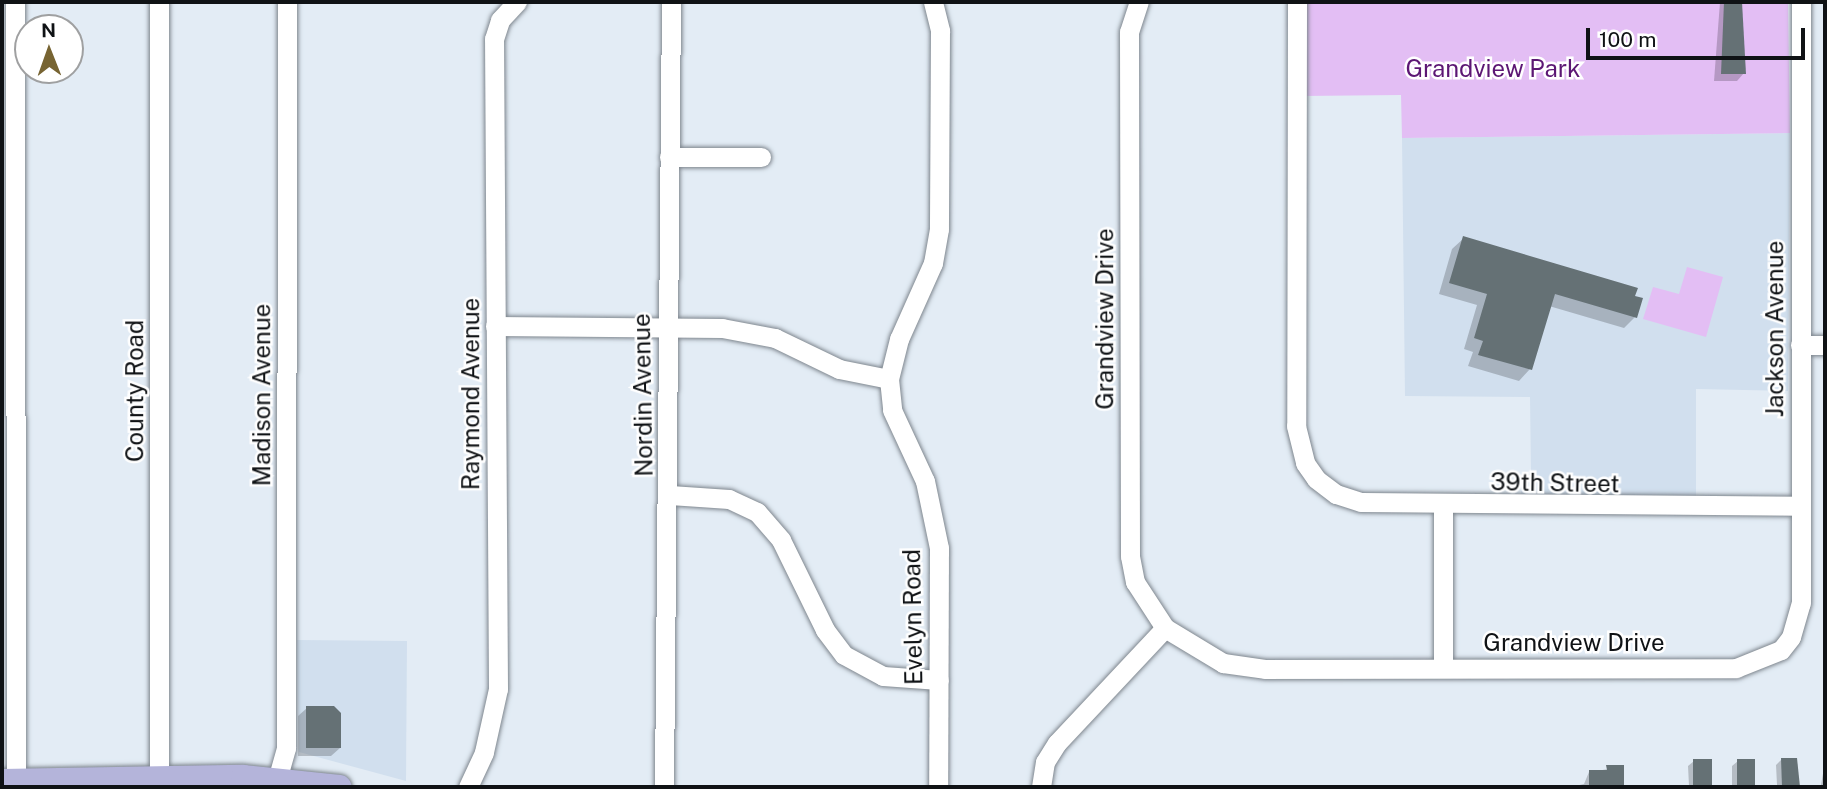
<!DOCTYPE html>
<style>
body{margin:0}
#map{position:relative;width:1827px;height:789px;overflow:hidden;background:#e3ecf5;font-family:"Public Sans",sans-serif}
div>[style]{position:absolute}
.built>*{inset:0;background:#d1dfee}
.green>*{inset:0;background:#e3bef4}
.shadow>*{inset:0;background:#0003}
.building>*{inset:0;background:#657175;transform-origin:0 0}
.roads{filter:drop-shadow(0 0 2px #7e868e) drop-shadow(0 0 2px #7e868e)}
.minor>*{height:19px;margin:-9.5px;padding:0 9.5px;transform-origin:9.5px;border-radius:9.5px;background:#fff}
.major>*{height:24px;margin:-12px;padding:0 12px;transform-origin:12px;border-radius:12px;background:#b4b4da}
span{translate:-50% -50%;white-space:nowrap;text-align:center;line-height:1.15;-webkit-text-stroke:5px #fff;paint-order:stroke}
.park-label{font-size:24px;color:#5c1674}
.street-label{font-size:24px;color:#0f1215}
.frame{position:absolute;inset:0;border:4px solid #0f1215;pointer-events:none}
.north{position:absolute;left:14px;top:14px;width:70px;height:70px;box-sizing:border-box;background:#fff;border:2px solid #9fa0a1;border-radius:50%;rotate:359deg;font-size:19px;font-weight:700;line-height:28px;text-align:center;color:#0f1215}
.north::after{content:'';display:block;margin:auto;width:24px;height:32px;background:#776432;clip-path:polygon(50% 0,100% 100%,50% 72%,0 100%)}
.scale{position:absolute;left:1586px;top:28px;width:219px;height:32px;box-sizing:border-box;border:4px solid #0f1215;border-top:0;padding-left:9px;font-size:21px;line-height:24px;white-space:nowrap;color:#0f1215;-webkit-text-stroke:5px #fff;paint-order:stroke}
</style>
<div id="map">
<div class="built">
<i style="clip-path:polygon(1790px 133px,1788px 391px,1696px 389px,1696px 496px,1521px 496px,1521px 481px,1531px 472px,1530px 397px,1405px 396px,1402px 138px)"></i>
<i style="clip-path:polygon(297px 640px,407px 641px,406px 781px,299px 752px)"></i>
</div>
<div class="green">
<i style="clip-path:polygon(1304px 2px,1788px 2px,1790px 133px,1402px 138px,1401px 95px,1301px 96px)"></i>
<i style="clip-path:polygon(1687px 267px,1723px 277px,1706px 337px,1643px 319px,1653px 287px,1679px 294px)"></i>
</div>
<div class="shadow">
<i style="clip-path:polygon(1720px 2px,1740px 2px,1744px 73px,1737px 81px,1714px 81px)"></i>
<i style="clip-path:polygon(1464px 238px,1633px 297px,1635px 317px,1624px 328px,1549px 306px,1530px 369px,1519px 381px,1468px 366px,1473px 352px,1464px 349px,1477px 305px,1439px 294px,1452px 249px)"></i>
<i style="clip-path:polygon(307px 708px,340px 748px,331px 756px,298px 756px,298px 716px)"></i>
<i style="clip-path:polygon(1782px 759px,1799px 786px,1821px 785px,1825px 762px,1825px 787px,1653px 787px,1689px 786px,1688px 766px,1694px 761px,1710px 786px,1732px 785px,1732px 766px,1738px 761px,1754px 786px,1777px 785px,1776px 765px)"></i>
<i style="clip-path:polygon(1622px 767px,1623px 787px,1570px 787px,1584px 784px,1589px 772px)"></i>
</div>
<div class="building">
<i style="clip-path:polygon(1724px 2px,1742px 2px,1746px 74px,1721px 74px)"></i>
<i style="clip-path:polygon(1463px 236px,1638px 288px,1635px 296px,1643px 298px,1637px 318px,1555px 294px,1532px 370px,1478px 355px,1483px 341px,1474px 338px,1487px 294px,1449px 283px)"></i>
<i style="clip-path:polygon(306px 706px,334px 706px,341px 713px,341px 748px,306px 748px)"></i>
<i style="clip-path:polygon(1781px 758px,1797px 758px,1800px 787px,1782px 787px)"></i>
<i style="left:1693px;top:759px;width:19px;height:28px"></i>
<i style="left:1737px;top:759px;width:18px;height:28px"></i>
<i style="clip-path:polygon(1606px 765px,1624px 765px,1624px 787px,1589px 787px,1589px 770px,1607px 770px)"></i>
</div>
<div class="roads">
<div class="minor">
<i style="left:15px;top:2px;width:778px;rotate:89.93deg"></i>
<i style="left:933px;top:2px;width:30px;rotate:76deg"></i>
<i style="left:940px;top:31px;width:198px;rotate:90.3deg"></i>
<i style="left:939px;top:229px;width:35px;rotate:100deg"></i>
<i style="left:933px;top:263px;width:83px;rotate:114.1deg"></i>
<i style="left:899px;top:339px;width:41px;rotate:104deg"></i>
<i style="left:889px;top:379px;width:31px;rotate:84deg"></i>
<i style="left:892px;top:410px;width:78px;rotate:65.1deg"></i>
<i style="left:925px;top:481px;width:68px;rotate:78.2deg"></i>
<i style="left:939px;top:548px;width:239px;rotate:90.2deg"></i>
<i style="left:1297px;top:2px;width:424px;rotate:90.1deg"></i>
<i style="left:1296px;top:426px;width:38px;rotate:76deg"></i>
<i style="left:1305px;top:463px;width:19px;rotate:55deg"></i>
<i style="left:1316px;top:479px;width:25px;rotate:37deg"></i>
<i style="left:1336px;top:494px;width:26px;rotate:18deg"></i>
<i style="left:1361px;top:502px;width:439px;rotate:0.5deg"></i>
<i style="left:669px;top:157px;width:92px"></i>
<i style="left:495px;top:326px;width:227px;rotate:0.5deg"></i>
<i style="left:722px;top:328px;width:54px;rotate:10.7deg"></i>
<i style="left:775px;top:338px;width:71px;rotate:25.8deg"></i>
<i style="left:839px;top:369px;width:51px;rotate:11.3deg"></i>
<i style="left:1800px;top:345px;width:25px"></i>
<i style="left:670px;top:495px;width:59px;rotate:3.9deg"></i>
<i style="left:729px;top:499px;width:31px;rotate:25deg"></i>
<i style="left:757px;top:512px;width:37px;rotate:49deg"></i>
<i style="left:781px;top:540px;width:100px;rotate:63.9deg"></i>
<i style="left:825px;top:630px;width:31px;rotate:53deg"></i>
<i style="left:844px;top:655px;width:44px;rotate:28.3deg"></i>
<i style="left:883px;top:676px;width:56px;rotate:4.1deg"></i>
<i style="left:1165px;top:628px;width:68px;rotate:31.1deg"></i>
<i style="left:1223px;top:663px;width:42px;rotate:8.1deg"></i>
<i style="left:1265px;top:669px;width:471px;rotate:-0.1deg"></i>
<i style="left:1736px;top:668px;width:48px;rotate:-21.8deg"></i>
<i style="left:1781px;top:650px;width:16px;rotate:-52deg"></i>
<i style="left:1791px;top:637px;width:35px;rotate:-74deg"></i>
<i style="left:1801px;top:603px;width:601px;rotate:-90deg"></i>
<i style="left:1443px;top:668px;width:162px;rotate:-90deg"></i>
<i style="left:159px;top:780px;width:778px;rotate:-90deg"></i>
<i style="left:275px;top:787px;width:41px;rotate:-74.2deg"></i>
<i style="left:286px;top:748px;width:746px;rotate:-89.92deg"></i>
<i style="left:468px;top:787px;width:38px;rotate:-65deg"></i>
<i style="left:484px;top:752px;width:65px;rotate:-77.5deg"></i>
<i style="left:498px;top:689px;width:650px;rotate:-90.35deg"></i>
<i style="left:494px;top:39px;width:20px;rotate:-72deg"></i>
<i style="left:500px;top:20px;width:25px;rotate:-47deg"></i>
<i style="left:664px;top:787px;width:785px;rotate:-89.49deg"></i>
<i style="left:1041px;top:787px;width:25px;rotate:-81deg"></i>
<i style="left:1045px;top:762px;width:22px;rotate:-58deg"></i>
<i style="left:1057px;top:743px;width:158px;rotate:-46.8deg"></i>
<i style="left:1165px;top:628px;width:55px;rotate:-123.1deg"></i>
<i style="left:1135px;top:582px;width:26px;rotate:-101deg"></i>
<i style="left:1130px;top:556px;width:524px;rotate:-90.11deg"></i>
<i style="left:1129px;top:32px;width:32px;rotate:-72deg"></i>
</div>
<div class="major">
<i style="left:2px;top:781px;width:241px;rotate:-1deg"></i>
<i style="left:243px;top:777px;width:97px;rotate:5.9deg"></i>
</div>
</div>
<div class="park-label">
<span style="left:1493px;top:69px">Grandview Park</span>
</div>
<div class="street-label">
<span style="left:1105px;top:319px;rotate:-90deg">Grandview Drive</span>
<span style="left:1775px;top:329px;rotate:-90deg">Jackson Avenue</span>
<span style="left:135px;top:391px;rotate:-90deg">County Road</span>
<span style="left:471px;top:394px;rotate:-90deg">Raymond Avenue</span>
<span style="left:262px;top:395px;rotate:-90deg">Madison Avenue</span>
<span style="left:643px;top:395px;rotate:-91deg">Nordin Avenue</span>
<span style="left:1555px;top:483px;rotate:1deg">39th Street</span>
<span style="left:913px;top:617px;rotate:-91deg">Evelyn Road</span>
<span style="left:1574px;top:643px">Grandview Drive</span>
</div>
<div class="frame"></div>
<div class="north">N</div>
<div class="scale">100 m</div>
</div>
